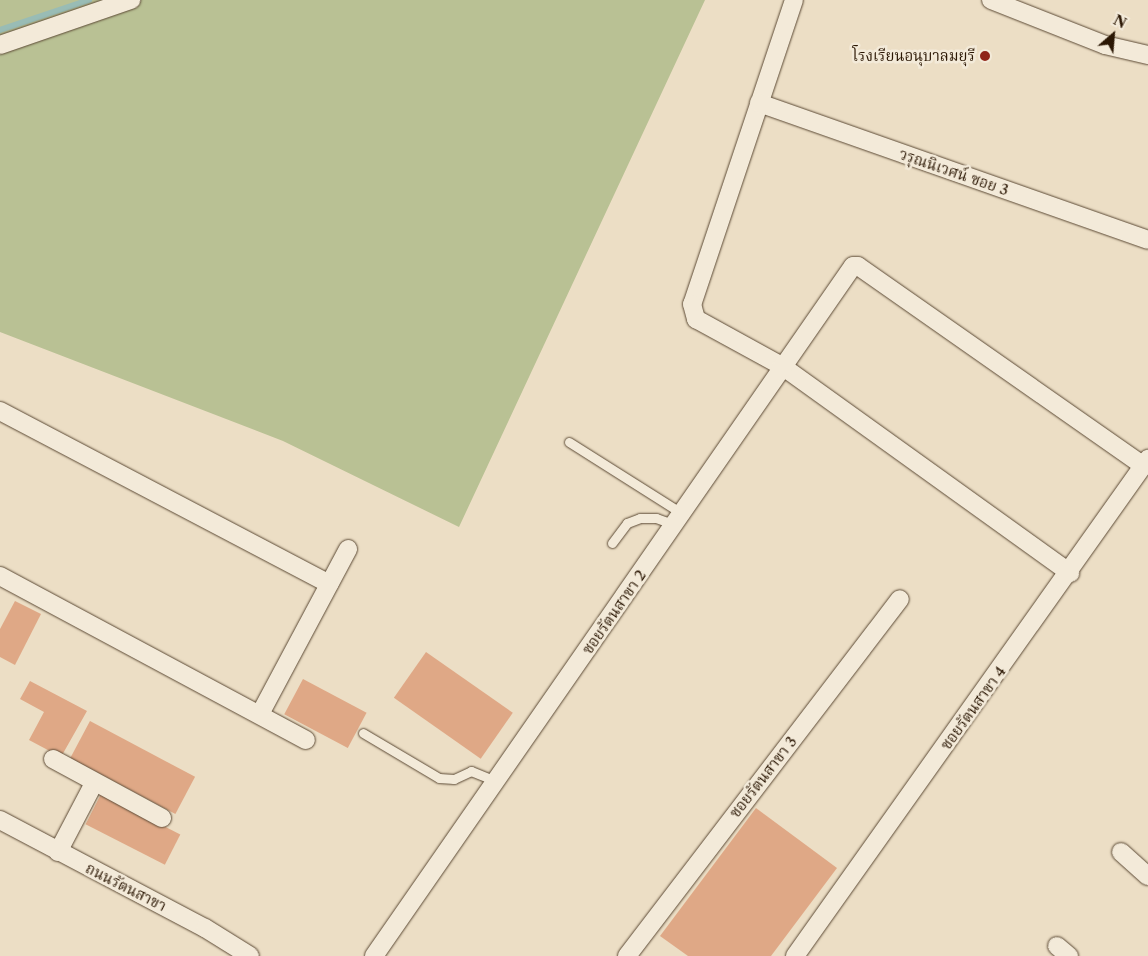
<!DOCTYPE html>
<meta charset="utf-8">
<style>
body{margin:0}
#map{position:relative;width:1148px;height:956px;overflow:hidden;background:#ecdec5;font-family:"Libre Caslon Text","Noto Serif Thai",serif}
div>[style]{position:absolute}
.green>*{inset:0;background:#b9c194}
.stream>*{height:6px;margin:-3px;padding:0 3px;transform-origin:3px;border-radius:3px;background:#99bcb5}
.building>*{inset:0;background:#dfa886;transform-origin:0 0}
.roads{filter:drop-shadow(0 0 1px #5b4934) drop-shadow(0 0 1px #5b4934)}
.lane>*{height:9px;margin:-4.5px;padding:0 4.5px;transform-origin:4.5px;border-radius:4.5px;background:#f3ead9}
.street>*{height:18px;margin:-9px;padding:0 9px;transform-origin:9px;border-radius:9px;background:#f3ead9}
.dots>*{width:14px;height:14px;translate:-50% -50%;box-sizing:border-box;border:2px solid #f3ead9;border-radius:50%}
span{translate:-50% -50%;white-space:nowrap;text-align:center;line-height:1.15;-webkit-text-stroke:5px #f3ead9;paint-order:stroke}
.poi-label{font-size:15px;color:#2b1704}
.right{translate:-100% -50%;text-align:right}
.street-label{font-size:15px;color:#2b1704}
.north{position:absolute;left:1088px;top:10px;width:50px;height:50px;-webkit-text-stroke:4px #f3ead9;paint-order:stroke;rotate:27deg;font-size:14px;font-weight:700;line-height:20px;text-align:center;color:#2b1704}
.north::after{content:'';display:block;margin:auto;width:18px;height:22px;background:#2b1704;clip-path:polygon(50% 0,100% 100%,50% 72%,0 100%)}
</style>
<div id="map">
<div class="green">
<i style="clip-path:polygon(0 0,705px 0,459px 527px,283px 441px,0 332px)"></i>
</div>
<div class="stream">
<i style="left:0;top:30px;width:94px;rotate:-18.6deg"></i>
</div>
<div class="building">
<i style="clip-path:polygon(15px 601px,41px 614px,15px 665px,0 657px,0 629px)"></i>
<i style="left:426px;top:652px;width:106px;height:56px;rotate:35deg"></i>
<i style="left:303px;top:679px;width:72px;height:40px;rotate:28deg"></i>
<i style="clip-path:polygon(30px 681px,87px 711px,61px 757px,29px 740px,44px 712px,20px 699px)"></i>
<i style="left:90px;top:721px;width:119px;height:42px;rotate:28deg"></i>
<i style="left:101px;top:794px;width:89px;height:34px;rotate:27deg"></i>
<i style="clip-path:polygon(756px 808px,837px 868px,771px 956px,688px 956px,660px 936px)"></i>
</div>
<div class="roads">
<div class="lane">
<i style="left:569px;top:442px;width:135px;rotate:32.3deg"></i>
<i style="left:612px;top:543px;width:25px;rotate:-53deg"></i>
<i style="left:627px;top:523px;width:14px;rotate:-21deg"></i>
<i style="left:640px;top:518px;width:16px"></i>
<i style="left:656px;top:518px;width:20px;rotate:20deg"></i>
<i style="left:363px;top:733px;width:88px;rotate:30.6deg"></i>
<i style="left:439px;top:778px;width:15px;rotate:4deg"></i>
<i style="left:454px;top:779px;width:19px;rotate:-25deg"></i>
<i style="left:471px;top:771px;width:27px;rotate:22deg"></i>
</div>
<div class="street">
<i style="left:794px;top:0;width:321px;rotate:108.5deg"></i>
<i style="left:692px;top:304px;width:16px;rotate:75deg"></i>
<i style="left:696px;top:319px;width:98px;rotate:28.7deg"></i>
<i style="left:782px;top:366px;width:355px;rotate:35.7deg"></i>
<i style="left:991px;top:0;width:123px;rotate:21.5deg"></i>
<i style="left:1105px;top:45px;width:44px;rotate:13.1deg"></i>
<i style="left:0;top:45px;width:139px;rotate:-19deg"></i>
<i style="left:759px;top:103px;width:412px;rotate:19.4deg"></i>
<i style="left:0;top:411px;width:372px;rotate:27.7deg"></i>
<i style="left:0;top:576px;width:347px;rotate:28.2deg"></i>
<i style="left:260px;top:714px;width:187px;rotate:-61.9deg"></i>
<i style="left:53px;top:759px;width:124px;rotate:28.4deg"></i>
<i style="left:0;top:820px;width:232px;rotate:27.8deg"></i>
<i style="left:205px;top:928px;width:53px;rotate:31.9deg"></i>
<i style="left:58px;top:852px;width:78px;rotate:-62.4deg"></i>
<i style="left:1121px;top:852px;width:36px;rotate:42deg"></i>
<i style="left:1057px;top:946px;width:16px;rotate:40deg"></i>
<i style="left:374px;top:956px;width:840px;rotate:-55.23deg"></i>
<i style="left:853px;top:266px;width:5px"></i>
<i style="left:858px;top:266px;width:349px;rotate:35deg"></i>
<i style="left:627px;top:956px;width:449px;rotate:-52.6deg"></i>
<i style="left:795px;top:956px;width:610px;rotate:-54.62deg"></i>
</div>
</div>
<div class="dots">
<i style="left:985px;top:56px;background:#8f2418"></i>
</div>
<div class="poi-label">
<span class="right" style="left:975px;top:56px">โรงเรียนอนุบาลมยุรี</span>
</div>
<div class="street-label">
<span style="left:954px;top:172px;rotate:19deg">วรุณนิเวศน์ ซอย 3</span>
<span style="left:614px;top:612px;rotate:-55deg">ซอยรัตนสาขา 2</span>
<span style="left:973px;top:708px;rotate:-54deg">ซอยรัตนสาขา 4</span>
<span style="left:763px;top:777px;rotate:-52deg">ซอยรัตนสาขา 3</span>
<span style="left:126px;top:887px;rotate:27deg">ถนนรัตนสาขา</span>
</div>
<div class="north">N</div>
</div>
